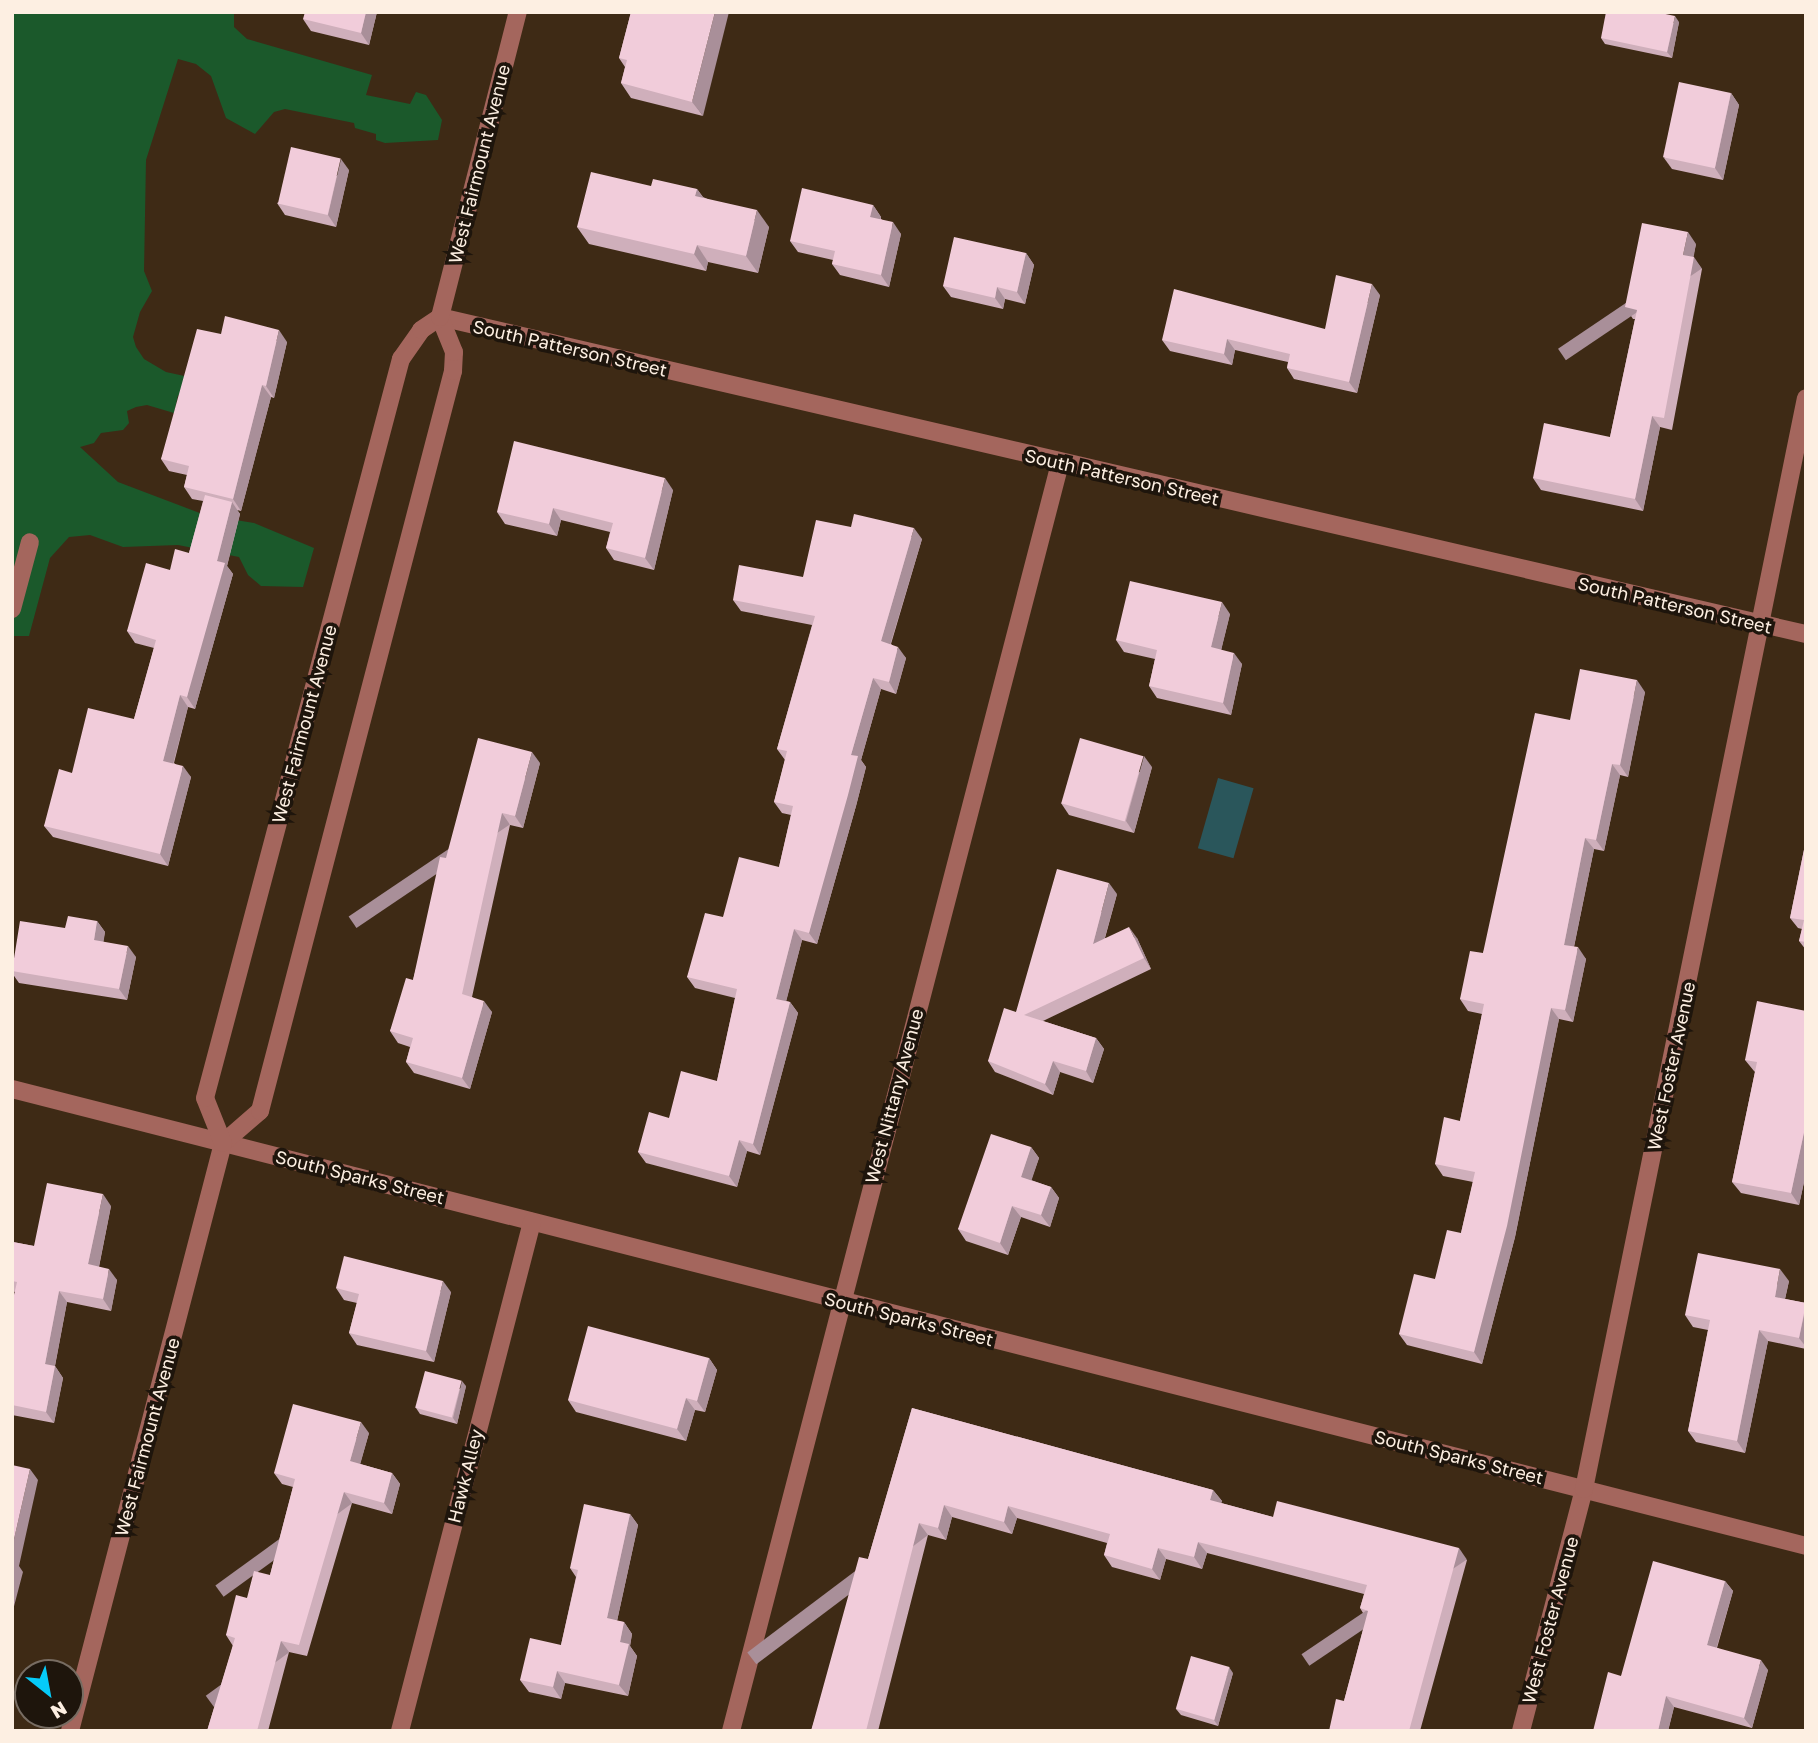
<!DOCTYPE html>
<style>
body{margin:0}
#map{position:relative;width:1818px;height:1743px;overflow:hidden;background:#3e2a15;font-family:"Golos Text",sans-serif}
div>[style]{position:absolute}
.green>*{inset:0;background:#1b592b}
.water>*{inset:0;background:#2a565b;transform-origin:0 0}
.minor>*{height:18px;margin:-9px;padding:0 9px;transform-origin:9px;border-radius:9px;background:#a4665d}
.wall>*{inset:0;background:#cfafbb}
.shaded-wall>*{inset:0;background:#a98f99;transform-origin:0 0}
.building>*{inset:0;background:#f1ccda;transform-origin:0 0}
span{translate:-50% -50%;white-space:nowrap;text-align:center;line-height:1.15;-webkit-text-stroke:7px #1e150c;paint-order:stroke}
.street-label{font-size:18px;color:#fdefe2}
.frame{position:absolute;inset:0;border:14px solid #fdefe2;pointer-events:none}
.north{position:absolute;left:14px;top:1659px;width:70px;height:70px;box-sizing:border-box;background:#1e150c;border:2px solid #776c62;border-radius:50%;rotate:149deg;font-size:19px;font-weight:700;line-height:28px;text-align:center;color:#fdefe2}
.north::after{content:'';display:block;margin:auto;width:24px;height:32px;background:#06cbf9;clip-path:polygon(50% 0,100% 100%,50% 72%,0 100%)}
</style>
<div id="map">
<div class="green">
<i style="clip-path:polygon(12px 12px,234px 12px,234px 27px,247px 39px,372px 75px,366px 95px,410px 104px,416px 92px,426px 95px,442px 120px,438px 140px,385px 143px,376px 140px,376px 134px,355px 128px,354px 123px,285px 109px,274px 112px,255px 134px,226px 118px,211px 76px,196px 64px,178px 59px,146px 160px,144px 271px,152px 291px,140px 312px,133px 337px,136px 347px,144px 359px,166px 372px,212px 382px,196px 398px,178px 395px,174px 413px,147px 405px,136px 407px,127px 411px,129px 423px,123px 430px,101px 433px,94px 443px,80px 447px,118px 482px,205px 515px,254px 523px,314px 548px,303px 587px,261px 586px,248px 575px,239px 557px,178px 545px,123px 547px,90px 535px,69px 537px,50px 558px,29px 636px,12px 636px)"></i>
</div>
<div class="water">
<i style="left:1218px;top:778px;width:37px;height:73px;rotate:16deg"></i>
</div>
<div class="minor">
<i style="left:440px;top:317px;width:1402px;rotate:13.07deg"></i>
<i style="left:12px;top:609px;width:69px;rotate:-75deg"></i>
<i style="left:12px;top:1089px;width:1851px;rotate:14.29deg"></i>
<i style="left:223px;top:1143px;width:49px;rotate:-40.9deg"></i>
<i style="left:260px;top:1111px;width:765px;rotate:-75.38deg"></i>
<i style="left:453px;top:371px;width:19px;rotate:-87deg"></i>
<i style="left:454px;top:352px;width:38px;rotate:-112deg"></i>
<i style="left:70px;top:1731px;width:608px;rotate:-75.41deg"></i>
<i style="left:223px;top:1143px;width:48px;rotate:-111.8deg"></i>
<i style="left:205px;top:1098px;width:765px;rotate:-75.15deg"></i>
<i style="left:401px;top:359px;width:35px;rotate:-55deg"></i>
<i style="left:421px;top:330px;width:23px;rotate:-34deg"></i>
<i style="left:440px;top:317px;width:315px;rotate:-75.7deg"></i>
<i style="left:400px;top:1731px;width:526px;rotate:-75.46deg"></i>
<i style="left:731px;top:1731px;width:1310px;rotate:-75.45deg"></i>
<i style="left:1521px;top:1731px;width:250px;rotate:-75.4deg"></i>
<i style="left:1584px;top:1489px;width:1113px;rotate:-78.5deg"></i>
</div>
<div class="wall">
<i style="clip-path:polygon(377px 12px,369px 45px,311px 31px,303px 19px)"></i>
<i style="clip-path:polygon(631px 12px,703px 116px,631px 98px,621px 83px,625px 67px,619px 58px)"></i>
<i style="clip-path:polygon(1679px 22px,1672px 58px,1605px 44px,1601px 38px)"></i>
<i style="clip-path:polygon(1731px 93px,1739px 105px,1723px 180px,1672px 169px,1664px 158px)"></i>
<i style="clip-path:polygon(349px 170px,336px 227px,285px 215px,277px 203px)"></i>
<i style="clip-path:polygon(651px 186px,697px 189px,703px 197px,769px 227px,758px 273px,708px 262px,706px 271px,589px 244px,577px 227px)"></i>
<i style="clip-path:polygon(873px 205px,881px 217px,881px 219px,901px 234px,889px 287px,840px 275px,832px 264px,833px 260px,798px 252px,790px 241px)"></i>
<i style="clip-path:polygon(1696px 244px,1693px 257px,1702px 269px,1672px 430px,1660px 427px,1643px 511px,1541px 490px,1533px 478px,1610px 437px,1635px 319px,1633px 319px,1625px 307px)"></i>
<i style="clip-path:polygon(1026px 253px,1034px 265px,1025px 304px,1005px 299px,1003px 309px,951px 297px,943px 286px)"></i>
<i style="clip-path:polygon(1380px 295px,1357px 393px,1294px 379px,1287px 368px,1288px 362px,1235px 350px,1232px 365px,1170px 351px,1162px 340px,1325px 329px)"></i>
<i style="clip-path:polygon(221px 334px,287px 342px,274px 398px,271px 397px,241px 511px,237px 510px,240px 514px,227px 566px,233px 574px,195px 709px,188px 707px,174px 763px,191px 777px,168px 866px,53px 837px,44px 826px,72px 773px,134px 719px,154px 648px,135px 643px,127px 631px,170px 570px,189px 553px,203px 501px,192px 499px,184px 487px,187px 475px,169px 471px,161px 459px)"></i>
<i style="clip-path:polygon(673px 490px,654px 570px,614px 560px,606px 548px,610px 532px,561px 520px,557px 536px,505px 524px,497px 512px)"></i>
<i style="clip-path:polygon(851px 527px,922px 539px,891px 644px,906px 658px,896px 694px,881px 689px,861px 760px,866px 767px,856px 806px,817px 944px,802px 940px,786px 1001px,790px 1002px,798px 1013px,760px 1155px,747px 1151px,737px 1187px,646px 1163px,638px 1152px,669px 1118px,717px 1081px,735px 998px,695px 988px,687px 977px,723px 917px,779px 867px,791px 815px,782px 813px,774px 802px,785px 760px,777px 749px,812px 625px,741px 611px,733px 600px,803px 577px)"></i>
<i style="clip-path:polygon(1230px 614px,1221px 650px,1242px 664px,1231px 715px,1157px 698px,1149px 686px,1155px 659px,1124px 652px,1116px 640px)"></i>
<i style="clip-path:polygon(1645px 692px,1628px 777px,1620px 775px,1604px 851px,1594px 849px,1574px 947px,1586px 959px,1573px 1022px,1559px 1019px,1515px 1237px,1482px 1364px,1407px 1345px,1399px 1334px,1435px 1279px,1461px 1233px,1473px 1182px,1443px 1176px,1435px 1164px,1460px 1121px,1482px 1014px,1468px 1011px,1460px 999px,1483px 953px,1570px 720px)"></i>
<i style="clip-path:polygon(540px 763px,523px 828px,510px 825px,472px 997px,492px 1012px,470px 1089px,414px 1073px,406px 1062px,410px 1047px,398px 1043px,390px 1031px,413px 980px,446px 858px)"></i>
<i style="clip-path:polygon(1152px 767px,1134px 833px,1069px 815px,1061px 803px)"></i>
<i style="clip-path:polygon(1806px 840px,1806px 950px,1799px 941px,1802px 929px,1798px 928px,1790px 918px)"></i>
<i style="clip-path:polygon(1117px 894px,1105px 938px,1137px 938px,1151px 969px,1043px 1021px,1096px 1038px,1104px 1049px,1093px 1083px,1060px 1072px,1053px 1095px,995px 1072px,988px 1061px,1016px 1012px)"></i>
<i style="clip-path:polygon(97px 921px,105px 932px,103px 942px,136px 957px,127px 1000px,19px 983px,12px 973px,12px 966px,65px 928px)"></i>
<i style="clip-path:polygon(1806px 1011px,1806px 1173px,1799px 1205px,1741px 1193px,1732px 1182px,1755px 1072px,1754px 1071px,1745px 1060px)"></i>
<i style="clip-path:polygon(1031px 1147px,1039px 1158px,1031px 1180px,1051px 1187px,1059px 1198px,1050px 1227px,1021px 1217px,1008px 1255px,966px 1241px,958px 1229px)"></i>
<i style="clip-path:polygon(111px 1206px,99px 1267px,117px 1280px,111px 1311px,67px 1302px,55px 1366px,63px 1378px,54px 1423px,12px 1415px,12px 1304px,15px 1292px,12px 1291px,13px 1242px,34px 1246px)"></i>
<i style="clip-path:polygon(1789px 1281px,1785px 1299px,1806px 1303px,1806px 1349px,1768px 1341px,1745px 1453px,1696px 1442px,1688px 1431px,1708px 1330px,1693px 1327px,1685px 1315px)"></i>
<i style="clip-path:polygon(336px 1288px,451px 1292px,434px 1362px,357px 1345px,349px 1333px,357px 1303px,344px 1300px)"></i>
<i style="clip-path:polygon(709px 1358px,717px 1370px,705px 1412px,695px 1410px,686px 1441px,576px 1412px,568px 1400px)"></i>
<i style="clip-path:polygon(466px 1386px,457px 1424px,420px 1414px,416px 1408px)"></i>
<i style="clip-path:polygon(912px 1408px,1213px 1490px,1222px 1501px,1221px 1503px,1273px 1517px,1467px 1560px,1420px 1731px,1329px 1731px,1344px 1701px,1366px 1618px,1360px 1608px,1364px 1594px,1207px 1553px,1202px 1569px,1166px 1559px,1160px 1580px,1112px 1567px,1104px 1555px,1107px 1543px,1017px 1518px,1012px 1534px,952px 1517px,946px 1540px,928px 1535px,878px 1731px,811px 1731px,868px 1559px)"></i>
<i style="clip-path:polygon(369px 1433px,360px 1464px,392px 1473px,400px 1484px,392px 1514px,352px 1503px,307px 1656px,289px 1652px,268px 1731px,207px 1731px,233px 1646px,226px 1635px,247px 1598px,270px 1575px,293px 1487px,282px 1484px,274px 1473px)"></i>
<i style="clip-path:polygon(630px 1514px,638px 1525px,617px 1621px,624px 1622px,632px 1634px,630px 1646px,637px 1656px,628px 1696px,565px 1683px,561px 1699px,529px 1692px,520px 1680px,561px 1645px,576px 1577px,570px 1568px)"></i>
<i style="clip-path:polygon(1725px 1581px,1733px 1591px,1717px 1648px,1768px 1670px,1752px 1728px,1674px 1707px,1668px 1731px,1593px 1731px,1621px 1676px)"></i>
<i style="clip-path:polygon(1233px 1673px,1218px 1726px,1181px 1715px,1176px 1709px)"></i>
</div>
<div class="shaded-wall">
<i style="clip-path:polygon(366px 12px,377px 12px,369px 45px,361px 33px)"></i>
<i style="clip-path:polygon(715px 12px,729px 12px,703px 116px,692px 102px)"></i>
<i style="clip-path:polygon(1675px 16px,1679px 22px,1672px 58px,1667px 52px)"></i>
<i style="clip-path:polygon(1731px 93px,1739px 105px,1723px 180px,1715px 168px)"></i>
<i style="clip-path:polygon(341px 159px,349px 170px,336px 227px,328px 215px)"></i>
<i style="clip-path:polygon(697px 189px,709px 206px,695px 196px)"></i>
<i style="clip-path:polygon(873px 205px,881px 217px,878px 229px,870px 217px)"></i>
<i style="clip-path:polygon(757px 210px,769px 227px,758px 273px,746px 256px)"></i>
<i style="clip-path:polygon(893px 222px,901px 234px,889px 287px,881px 275px)"></i>
<i style="clip-path:polygon(1688px 232px,1696px 244px,1692px 266px,1683px 255px)"></i>
<i style="clip-path:polygon(697px 245px,708px 262px,706px 271px,694px 254px)"></i>
<i style="clip-path:polygon(1026px 253px,1034px 265px,1025px 304px,1017px 292px)"></i>
<i style="left:1694px;top:257px;width:14px;height:164px;rotate:56deg"></i>
<i style="clip-path:polygon(1372px 284px,1380px 295px,1357px 393px,1349px 382px)"></i>
<i style="clip-path:polygon(997px 287px,1005px 299px,1003px 309px,995px 298px)"></i>
<i style="clip-path:polygon(279px 330px,287px 342px,274px 398px,266px 386px)"></i>
<i style="clip-path:polygon(1227px 339px,1235px 350px,1232px 365px,1224px 354px)"></i>
<i style="clip-path:polygon(262px 385px,271px 397px,241px 511px,233px 499px)"></i>
<i style="clip-path:polygon(1652px 416px,1660px 427px,1643px 511px,1635px 499px)"></i>
<i style="clip-path:polygon(665px 478px,673px 490px,654px 570px,645px 558px)"></i>
<i style="clip-path:polygon(232px 502px,240px 514px,227px 566px,233px 574px,195px 709px,187px 697px,217px 561px)"></i>
<i style="clip-path:polygon(553px 508px,561px 520px,557px 536px,549px 524px)"></i>
<i style="clip-path:polygon(914px 528px,922px 539px,888px 652px,881px 641px)"></i>
<i style="clip-path:polygon(1222px 602px,1230px 614px,1219px 659px,1211px 647px)"></i>
<i style="clip-path:polygon(898px 647px,906px 658px,896px 694px,889px 682px)"></i>
<i style="clip-path:polygon(1234px 653px,1242px 664px,1231px 715px,1223px 703px)"></i>
<i style="clip-path:polygon(873px 678px,881px 689px,861px 760px,866px 767px,856px 806px,817px 944px,809px 933px,851px 755px)"></i>
<i style="clip-path:polygon(1637px 680px,1645px 692px,1628px 777px,1620px 765px)"></i>
<i style="clip-path:polygon(180px 695px,188px 707px,171px 772px,163px 761px)"></i>
<i style="clip-path:polygon(532px 752px,540px 763px,523px 828px,515px 816px)"></i>
<i style="clip-path:polygon(1144px 756px,1152px 767px,1134px 833px,1126px 821px)"></i>
<i style="clip-path:polygon(1612px 764px,1620px 775px,1604px 851px,1596px 840px)"></i>
<i style="clip-path:polygon(183px 766px,191px 777px,168px 866px,160px 854px)"></i>
<i style="left:502px;top:813px;width:14px;height:185px;rotate:56deg"></i>
<i style="clip-path:polygon(1585px 838px,1594px 849px,1572px 956px,1564px 945px)"></i>
<i style="clip-path:polygon(1109px 883px,1117px 894px,1100px 955px,1093px 944px)"></i>
<i style="clip-path:polygon(97px 921px,105px 932px,102px 952px,94px 940px)"></i>
<i style="clip-path:polygon(1129px 927px,1137px 938px,1151px 969px,1144px 958px)"></i>
<i style="clip-path:polygon(794px 929px,802px 940px,784px 1010px,776px 999px)"></i>
<i style="clip-path:polygon(128px 946px,136px 957px,127px 1000px,119px 989px)"></i>
<i style="clip-path:polygon(1578px 947px,1586px 959px,1573px 1022px,1565px 1010px)"></i>
<i style="clip-path:polygon(484px 1001px,492px 1012px,470px 1089px,462px 1078px)"></i>
<i style="clip-path:polygon(790px 1002px,798px 1013px,760px 1155px,753px 1144px)"></i>
<i style="clip-path:polygon(1551px 1008px,1559px 1019px,1515px 1237px,1482px 1364px,1474px 1352px)"></i>
<i style="clip-path:polygon(1096px 1038px,1104px 1049px,1093px 1083px,1086px 1071px)"></i>
<i style="clip-path:polygon(1053px 1061px,1060px 1072px,1053px 1095px,1045px 1084px)"></i>
<i style="clip-path:polygon(1806px 1123px,1806px 1173px,1799px 1205px,1791px 1193px)"></i>
<i style="clip-path:polygon(739px 1140px,747px 1151px,737px 1187px,729px 1176px)"></i>
<i style="clip-path:polygon(1031px 1147px,1039px 1158px,1029px 1188px,1021px 1177px)"></i>
<i style="clip-path:polygon(1051px 1187px,1059px 1198px,1050px 1227px,1041px 1215px)"></i>
<i style="clip-path:polygon(103px 1194px,111px 1206px,97px 1276px,88px 1264px)"></i>
<i style="clip-path:polygon(1012px 1206px,1021px 1217px,1008px 1255px,1000px 1243px)"></i>
<i style="clip-path:polygon(109px 1269px,117px 1280px,111px 1311px,103px 1299px)"></i>
<i style="clip-path:polygon(1780px 1269px,1789px 1281px,1783px 1308px,1775px 1297px)"></i>
<i style="clip-path:polygon(443px 1281px,451px 1292px,434px 1362px,426px 1351px)"></i>
<i style="clip-path:polygon(59px 1291px,67px 1302px,53px 1376px,45px 1364px)"></i>
<i style="clip-path:polygon(1806px 1306px,1806px 1347px,1799px 1338px)"></i>
<i style="clip-path:polygon(1759px 1330px,1768px 1341px,1745px 1453px,1737px 1441px)"></i>
<i style="clip-path:polygon(709px 1358px,717px 1370px,705px 1412px,697px 1401px)"></i>
<i style="clip-path:polygon(55px 1366px,63px 1378px,54px 1423px,46px 1412px)"></i>
<i style="clip-path:polygon(462px 1381px,466px 1386px,457px 1424px,453px 1418px)"></i>
<i style="clip-path:polygon(686px 1398px,695px 1410px,686px 1441px,677px 1429px)"></i>
<i style="clip-path:polygon(361px 1422px,369px 1433px,358px 1472px,350px 1461px)"></i>
<i style="clip-path:polygon(30px 1469px,38px 1480px,19px 1566px,23px 1572px,12px 1614px,12px 1548px)"></i>
<i style="clip-path:polygon(392px 1473px,400px 1484px,392px 1514px,384px 1503px)"></i>
<i style="clip-path:polygon(1213px 1490px,1222px 1501px,1219px 1511px,1210px 1500px)"></i>
<i style="left:344px;top:1492px;width:14px;height:159px;rotate:54deg"></i>
<i style="clip-path:polygon(944px 1505px,952px 1517px,946px 1540px,938px 1528px)"></i>
<i style="clip-path:polygon(1008px 1506px,1017px 1518px,1012px 1534px,1004px 1522px)"></i>
<i style="clip-path:polygon(630px 1514px,638px 1525px,615px 1630px,607px 1618px)"></i>
<i style="left:919px;top:1523px;width:15px;height:215px;rotate:53deg"></i>
<i style="clip-path:polygon(1198px 1542px,1207px 1553px,1202px 1569px,1194px 1557px)"></i>
<i style="clip-path:polygon(1158px 1548px,1166px 1559px,1160px 1580px,1152px 1569px)"></i>
<i style="left:1459px;top:1548px;width:14px;height:190px;rotate:56deg"></i>
<i style="clip-path:polygon(1725px 1581px,1733px 1591px,1714px 1656px,1707px 1645px)"></i>
<i style="clip-path:polygon(624px 1622px,632px 1634px,630px 1646px,637px 1656px,628px 1696px,619px 1685px,620px 1642px)"></i>
<i style="left:281px;top:1641px;width:14px;height:93px;rotate:54deg"></i>
<i style="clip-path:polygon(1761px 1660px,1768px 1670px,1752px 1728px,1744px 1718px)"></i>
<i style="clip-path:polygon(1229px 1667px,1233px 1673px,1218px 1726px,1214px 1720px)"></i>
<i style="clip-path:polygon(557px 1671px,565px 1683px,561px 1699px,553px 1687px)"></i>
<i style="clip-path:polygon(1666px 1696px,1674px 1707px,1668px 1731px,1658px 1731px)"></i>
</div>
<div class="building">
<i style="clip-path:polygon(305px 12px,366px 12px,361px 33px,303px 19px)"></i>
<i style="clip-path:polygon(631px 12px,715px 12px,692px 102px,621px 83px,627px 60px,619px 58px)"></i>
<i style="clip-path:polygon(1606px 12px,1656px 12px,1675px 16px,1667px 52px,1601px 38px)"></i>
<i style="left:1679px;top:82px;width:53px;height:77px;rotate:12deg"></i>
<i style="left:291px;top:147px;width:51px;height:58px;rotate:13deg"></i>
<i style="clip-path:polygon(591px 172px,651px 186px,653px 179px,697px 189px,695px 196px,757px 210px,746px 256px,697px 245px,694px 254px,577px 227px)"></i>
<i style="clip-path:polygon(802px 188px,873px 205px,870px 217px,893px 222px,881px 275px,832px 264px,835px 251px,790px 241px)"></i>
<i style="clip-path:polygon(1642px 223px,1688px 232px,1683px 255px,1694px 257px,1664px 418px,1652px 416px,1635px 499px,1533px 478px,1544px 423px,1610px 437px,1637px 310px,1625px 307px)"></i>
<i style="clip-path:polygon(954px 237px,1026px 253px,1017px 292px,997px 287px,995px 298px,943px 286px)"></i>
<i style="clip-path:polygon(1336px 275px,1372px 284px,1349px 382px,1287px 368px,1290px 354px,1227px 339px,1224px 354px,1162px 340px,1174px 289px,1325px 329px)"></i>
<i style="clip-path:polygon(225px 316px,279px 330px,266px 386px,262px 385px,233px 499px,184px 487px,189px 466px,161px 459px,197px 329px,221px 334px)"></i>
<i style="clip-path:polygon(514px 441px,665px 478px,645px 558px,606px 548px,613px 523px,553px 508px,549px 524px,497px 512px)"></i>
<i style="clip-path:polygon(205px 495px,232px 502px,217px 561px,225px 563px,187px 697px,180px 695px,163px 761px,183px 766px,160px 854px,44px 826px,59px 769px,72px 773px,88px 708px,134px 719px,156px 640px,127px 631px,146px 563px,170px 570px,175px 549px,189px 553px)"></i>
<i style="clip-path:polygon(854px 514px,914px 528px,881px 641px,898px 647px,889px 682px,873px 678px,851px 755px,858px 756px,848px 795px,809px 933px,794px 929px,776px 999px,790px 1002px,753px 1144px,739px 1140px,729px 1176px,638px 1152px,649px 1112px,669px 1118px,681px 1071px,717px 1081px,737px 989px,687px 977px,705px 913px,723px 917px,739px 857px,779px 867px,793px 806px,774px 802px,787px 751px,777px 749px,815px 616px,733px 600px,739px 565px,803px 577px,816px 520px,851px 527px)"></i>
<i style="clip-path:polygon(1130px 581px,1222px 602px,1211px 647px,1234px 653px,1223px 703px,1149px 686px,1157px 650px,1116px 640px)"></i>
<i style="clip-path:polygon(1580px 669px,1637px 680px,1620px 765px,1612px 764px,1596px 840px,1585px 838px,1564px 945px,1578px 947px,1565px 1010px,1551px 1008px,1507px 1226px,1474px 1352px,1399px 1334px,1414px 1274px,1435px 1279px,1447px 1230px,1461px 1233px,1475px 1172px,1435px 1164px,1444px 1117px,1460px 1121px,1484px 1004px,1460px 999px,1470px 951px,1483px 953px,1535px 713px,1570px 720px)"></i>
<i style="clip-path:polygon(478px 738px,532px 752px,515px 816px,502px 813px,462px 994px,484px 1001px,462px 1078px,406px 1062px,413px 1038px,390px 1031px,406px 978px,413px 980px,440px 857px,446px 858px)"></i>
<i style="left:1080px;top:738px;width:66px;height:68px;rotate:16deg"></i>
<i style="clip-path:polygon(1806px 840px,1806px 942px,1799px 941px,1804px 920px,1790px 918px)"></i>
<i style="clip-path:polygon(1057px 869px,1109px 883px,1093px 944px,1129px 927px,1144px 958px,1024px 1015px,1096px 1038px,1086px 1071px,1053px 1061px,1045px 1084px,988px 1061px,1004px 1008px,1016px 1012px)"></i>
<i style="clip-path:polygon(68px 916px,97px 921px,94px 940px,128px 946px,119px 989px,12px 971px,20px 921px,65px 928px)"></i>
<i style="clip-path:polygon(1757px 1001px,1806px 1011px,1806px 1123px,1791px 1193px,1732px 1182px,1757px 1062px,1745px 1060px)"></i>
<i style="clip-path:polygon(991px 1134px,1031px 1147px,1021px 1177px,1051px 1187px,1041px 1215px,1012px 1206px,1000px 1243px,958px 1229px)"></i>
<i style="clip-path:polygon(47px 1183px,103px 1194px,88px 1264px,109px 1269px,103px 1299px,59px 1291px,45px 1364px,55px 1366px,46px 1412px,12px 1405px,12px 1304px,17px 1282px,12px 1281px,12px 1243px,13px 1242px,34px 1246px)"></i>
<i style="clip-path:polygon(1698px 1253px,1780px 1269px,1775px 1297px,1806px 1303px,1799px 1338px,1759px 1330px,1737px 1441px,1688px 1431px,1710px 1320px,1685px 1315px)"></i>
<i style="clip-path:polygon(344px 1256px,443px 1281px,426px 1351px,349px 1333px,359px 1294px,336px 1288px)"></i>
<i style="clip-path:polygon(588px 1326px,709px 1358px,697px 1401px,686px 1398px,677px 1429px,568px 1400px)"></i>
<i style="left:425px;top:1371px;width:38px;height:38px;rotate:15deg"></i>
<i style="clip-path:polygon(293px 1404px,361px 1422px,350px 1461px,392px 1473px,384px 1503px,344px 1492px,299px 1645px,281px 1641px,257px 1731px,207px 1731px,235px 1638px,226px 1635px,236px 1595px,247px 1598px,254px 1571px,270px 1575px,295px 1479px,274px 1473px)"></i>
<i style="clip-path:polygon(912px 1408px,1213px 1490px,1210px 1500px,1273px 1517px,1277px 1501px,1459px 1548px,1409px 1731px,1329px 1731px,1336px 1699px,1344px 1701px,1368px 1611px,1360px 1608px,1367px 1585px,1198px 1542px,1194px 1557px,1158px 1548px,1152px 1569px,1104px 1555px,1110px 1534px,1008px 1506px,1004px 1522px,944px 1505px,938px 1528px,919px 1523px,866px 1731px,811px 1731px,859px 1557px,868px 1559px)"></i>
<i style="clip-path:polygon(12px 1465px,30px 1469px,12px 1548px)"></i>
<i style="clip-path:polygon(584px 1504px,630px 1514px,607px 1618px,624px 1622px,620px 1642px,629px 1644px,619px 1685px,557px 1671px,553px 1687px,520px 1680px,530px 1638px,561px 1645px,578px 1570px,570px 1568px)"></i>
<i style="clip-path:polygon(1653px 1561px,1725px 1581px,1707px 1645px,1761px 1660px,1744px 1718px,1666px 1696px,1658px 1731px,1593px 1731px,1608px 1672px,1621px 1676px)"></i>
<i style="left:1191px;top:1656px;width:40px;height:55px;rotate:16deg"></i>
</div>
<div class="street-label">
<span style="left:479px;top:164px;rotate:-76deg">West Fairmount Avenue</span>
<span style="left:570px;top:348px;rotate:13deg">South Patterson Street</span>
<span style="left:1122px;top:477px;rotate:13deg">South Patterson Street</span>
<span style="left:1675px;top:605px;rotate:13deg">South Patterson Street</span>
<span style="left:304px;top:724px;rotate:-75deg">West Fairmount Avenue</span>
<span style="left:1671px;top:1066px;rotate:-78deg">West Foster Avenue</span>
<span style="left:894px;top:1096px;rotate:-75deg">West Nittany Avenue</span>
<span style="left:360px;top:1177px;rotate:14deg">South Sparks Street</span>
<span style="left:909px;top:1319px;rotate:14deg">South Sparks Street</span>
<span style="left:147px;top:1437px;rotate:-75deg">West Fairmount Avenue</span>
<span style="left:1459px;top:1457px;rotate:14deg">South Sparks Street</span>
<span style="left:465px;top:1476px;rotate:-76deg">Hawk Alley</span>
<span style="left:1550px;top:1620px;rotate:-75deg">West Foster Avenue</span>
</div>
<div class="frame"></div>
<div class="north">N</div>
</div>
